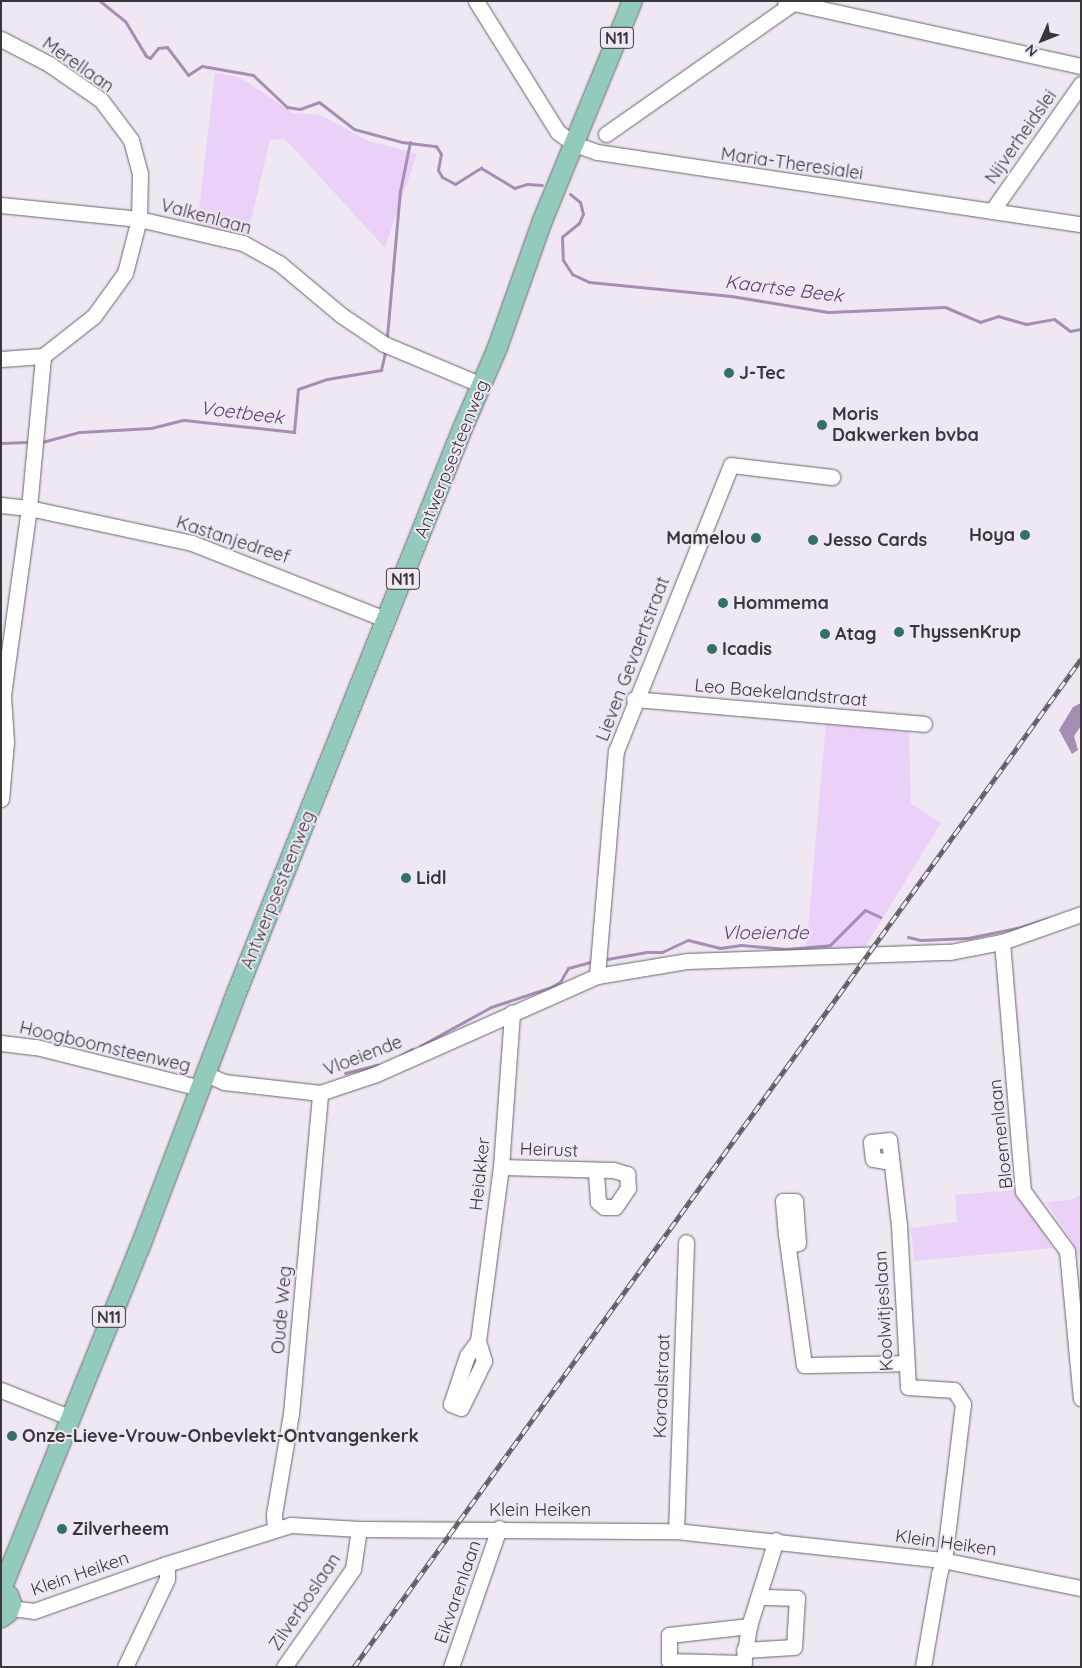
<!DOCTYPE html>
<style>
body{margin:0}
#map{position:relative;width:1082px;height:1668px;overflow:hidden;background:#efe8f3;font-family:Quicksand,sans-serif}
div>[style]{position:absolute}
.green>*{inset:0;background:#ebd1f7}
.water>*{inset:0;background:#a68db2}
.stream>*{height:3px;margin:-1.5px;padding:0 1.5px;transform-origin:1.5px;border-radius:1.5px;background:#a68db2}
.roads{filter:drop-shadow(0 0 1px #69636c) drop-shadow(0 0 1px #69636c)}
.minor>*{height:15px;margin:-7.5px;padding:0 7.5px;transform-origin:7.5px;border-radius:7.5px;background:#fff}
.major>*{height:19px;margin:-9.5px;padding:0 9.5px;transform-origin:9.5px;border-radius:9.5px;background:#92cbbc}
.rail>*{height:5px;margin-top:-2.5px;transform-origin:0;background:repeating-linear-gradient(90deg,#efe8f3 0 9px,#605c61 0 18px);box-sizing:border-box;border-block:1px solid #605c61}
.dots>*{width:14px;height:14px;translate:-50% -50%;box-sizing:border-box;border:2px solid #efe8f3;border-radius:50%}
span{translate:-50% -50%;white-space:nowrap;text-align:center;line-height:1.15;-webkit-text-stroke:4px #efe8f3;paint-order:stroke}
.shield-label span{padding:1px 4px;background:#efe8f3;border:1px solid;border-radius:4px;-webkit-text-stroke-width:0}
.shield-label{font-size:16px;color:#3a373b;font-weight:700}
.street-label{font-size:18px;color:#3a373b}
.poi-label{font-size:18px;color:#3a373b;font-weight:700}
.left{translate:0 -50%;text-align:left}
.right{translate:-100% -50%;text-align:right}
.water-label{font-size:19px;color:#613e70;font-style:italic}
.frame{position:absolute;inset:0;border:2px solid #3a373b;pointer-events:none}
.north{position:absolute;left:1017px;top:15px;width:50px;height:50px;-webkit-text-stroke:4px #efe8f3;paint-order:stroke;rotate:226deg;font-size:14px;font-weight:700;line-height:20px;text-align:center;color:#3a373b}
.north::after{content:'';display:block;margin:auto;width:18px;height:22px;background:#3a373b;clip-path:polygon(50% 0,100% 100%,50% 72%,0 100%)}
</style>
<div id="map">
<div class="green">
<i style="clip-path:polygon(215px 73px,240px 77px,293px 113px,321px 115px,366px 140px,417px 154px,385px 248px,285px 139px,270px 140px,248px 234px,197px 226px)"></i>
<i style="clip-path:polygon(826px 722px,909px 732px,911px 804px,941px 823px,863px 950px,806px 952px)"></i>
<i style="clip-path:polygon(1016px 1190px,1053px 1248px,914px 1261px,911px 1228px,957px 1222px,955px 1195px)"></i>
<i style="clip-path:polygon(1081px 1194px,1081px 1257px,1078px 1257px,1072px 1241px,1046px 1202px,1071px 1200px)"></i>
</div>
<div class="water">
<i style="clip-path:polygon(1081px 703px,1081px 726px,1074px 736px,1078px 750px,1072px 754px,1059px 730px,1073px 707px)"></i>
</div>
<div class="stream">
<i style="left:100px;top:1px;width:32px;rotate:39deg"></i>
<i style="left:125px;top:21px;width:41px;rotate:59deg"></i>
<i style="left:146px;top:56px;width:4px;rotate:27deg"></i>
<i style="left:150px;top:58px;width:13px;rotate:-51deg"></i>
<i style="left:158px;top:48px;width:9px;rotate:-6deg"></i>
<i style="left:167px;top:47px;width:35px;rotate:53deg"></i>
<i style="left:188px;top:75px;width:17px;rotate:-33deg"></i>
<i style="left:202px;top:66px;width:52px;rotate:10deg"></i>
<i style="left:253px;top:75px;width:47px;rotate:43.3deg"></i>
<i style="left:287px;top:107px;width:13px;rotate:9deg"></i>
<i style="left:300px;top:109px;width:20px;rotate:-20deg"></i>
<i style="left:319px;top:102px;width:44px;rotate:37.6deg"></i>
<i style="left:354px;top:129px;width:50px;rotate:15.2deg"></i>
<i style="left:402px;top:142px;width:34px;rotate:7deg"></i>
<i style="left:436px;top:146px;width:9px;rotate:58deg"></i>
<i style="left:441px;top:154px;width:16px;rotate:101deg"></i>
<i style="left:438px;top:170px;width:8px;rotate:60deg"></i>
<i style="left:442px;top:177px;width:15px;rotate:28deg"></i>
<i style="left:455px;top:184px;width:31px;rotate:-32deg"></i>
<i style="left:481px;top:168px;width:39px;rotate:31deg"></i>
<i style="left:514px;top:188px;width:14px;rotate:-17deg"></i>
<i style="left:527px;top:184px;width:15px;rotate:4deg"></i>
<i style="left:570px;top:194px;width:13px;rotate:39deg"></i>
<i style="left:580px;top:202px;width:12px;rotate:76deg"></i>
<i style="left:583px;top:214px;width:10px;rotate:114deg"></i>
<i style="left:579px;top:223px;width:22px;rotate:141deg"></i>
<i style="left:562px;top:237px;width:23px;rotate:88deg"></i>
<i style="left:563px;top:260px;width:17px;rotate:57deg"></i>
<i style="left:572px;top:274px;width:19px;rotate:25deg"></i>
<i style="left:589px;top:282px;width:143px;rotate:5.6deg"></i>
<i style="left:731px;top:296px;width:98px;rotate:9.4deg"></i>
<i style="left:828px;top:312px;width:117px;rotate:-2.4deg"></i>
<i style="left:945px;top:307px;width:38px;rotate:23deg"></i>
<i style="left:980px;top:322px;width:19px;rotate:-18deg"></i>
<i style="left:998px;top:316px;width:29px;rotate:16deg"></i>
<i style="left:1026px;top:324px;width:28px;rotate:-10deg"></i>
<i style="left:1054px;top:319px;width:20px;rotate:37deg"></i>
<i style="left:1070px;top:331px;width:11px;rotate:-10deg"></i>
<i style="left:387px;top:336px;width:146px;rotate:-84.9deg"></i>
<i style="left:400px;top:191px;width:50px;rotate:-78.5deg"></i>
<i style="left:42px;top:442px;width:39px;rotate:-15deg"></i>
<i style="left:80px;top:432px;width:71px;rotate:-3.2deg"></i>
<i style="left:151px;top:428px;width:34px;rotate:-14deg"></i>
<i style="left:184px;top:420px;width:111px;rotate:6.2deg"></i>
<i style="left:294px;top:432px;width:43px;rotate:-84.7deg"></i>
<i style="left:298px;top:389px;width:31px;rotate:-19deg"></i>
<i style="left:327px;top:379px;width:55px;rotate:-9.5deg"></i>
<i style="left:381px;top:370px;width:18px;rotate:-77deg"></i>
<i style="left:1px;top:443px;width:26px;rotate:-2deg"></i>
<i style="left:908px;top:937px;width:13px;rotate:13deg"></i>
<i style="left:921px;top:940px;width:47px;rotate:-2.4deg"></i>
<i style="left:968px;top:938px;width:54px;rotate:-11.7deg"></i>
<i style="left:1021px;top:927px;width:28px;rotate:-18deg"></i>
<i style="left:607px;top:959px;width:39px;rotate:-10deg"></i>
<i style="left:645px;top:952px;width:17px"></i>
<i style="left:662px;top:952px;width:29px;rotate:-25deg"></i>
<i style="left:688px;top:940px;width:33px;rotate:14deg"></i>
<i style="left:720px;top:948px;width:21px;rotate:-8deg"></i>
<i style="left:741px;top:945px;width:45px;rotate:5.1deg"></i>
<i style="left:786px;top:949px;width:38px;rotate:-5deg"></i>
<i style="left:824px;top:946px;width:6px;rotate:-9deg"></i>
<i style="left:830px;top:945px;width:49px;rotate:-45deg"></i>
<i style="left:865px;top:910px;width:17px;rotate:25deg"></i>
<i style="left:420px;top:1046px;width:81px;rotate:-28.8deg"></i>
<i style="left:491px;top:1007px;width:63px;rotate:-18.4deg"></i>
<i style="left:551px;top:987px;width:10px;rotate:-29deg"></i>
<i style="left:560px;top:982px;width:16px;rotate:-60deg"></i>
<i style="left:568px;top:968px;width:24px;rotate:-15deg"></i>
<i style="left:400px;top:1056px;width:14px;rotate:-30deg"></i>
<i style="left:345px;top:1073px;width:34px;rotate:-14deg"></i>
</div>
<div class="roads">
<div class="minor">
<i style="left:476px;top:1px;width:155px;rotate:58deg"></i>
<i style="left:558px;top:132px;width:20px;rotate:37deg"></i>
<i style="left:574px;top:144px;width:24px;rotate:19deg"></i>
<i style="left:597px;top:152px;width:489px;rotate:8.5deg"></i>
<i style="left:785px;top:1px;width:303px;rotate:12.4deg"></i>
<i style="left:1px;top:39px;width:54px;rotate:27.5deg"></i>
<i style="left:49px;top:64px;width:63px;rotate:34.7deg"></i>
<i style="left:101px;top:100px;width:50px;rotate:53.1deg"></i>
<i style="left:131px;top:140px;width:35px;rotate:75deg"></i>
<i style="left:140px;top:174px;width:45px;rotate:91.3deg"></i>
<i style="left:139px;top:219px;width:56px;rotate:104.5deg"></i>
<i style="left:125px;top:273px;width:53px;rotate:125.8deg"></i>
<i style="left:94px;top:316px;width:65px;rotate:141.9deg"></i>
<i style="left:43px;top:356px;width:42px;rotate:175.9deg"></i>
<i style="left:606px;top:134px;width:232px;rotate:-35deg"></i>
<i style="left:1px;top:205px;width:139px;rotate:5.8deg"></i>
<i style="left:139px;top:219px;width:107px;rotate:13deg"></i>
<i style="left:243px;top:243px;width:41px;rotate:29.1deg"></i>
<i style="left:279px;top:263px;width:81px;rotate:40deg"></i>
<i style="left:341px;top:315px;width:52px;rotate:34deg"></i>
<i style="left:384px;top:344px;width:106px;rotate:22.7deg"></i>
<i style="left:992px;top:211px;width:155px;rotate:-55deg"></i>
<i style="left:1px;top:505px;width:28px;rotate:6deg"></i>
<i style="left:29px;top:508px;width:167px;rotate:12.1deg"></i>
<i style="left:192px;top:543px;width:210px;rotate:21.5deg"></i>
<i style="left:634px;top:699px;width:291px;rotate:4.9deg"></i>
<i style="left:1px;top:799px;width:57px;rotate:-85deg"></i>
<i style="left:6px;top:742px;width:47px;rotate:-93.7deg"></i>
<i style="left:3px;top:695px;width:189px;rotate:-82.1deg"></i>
<i style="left:29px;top:508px;width:153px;rotate:-84.7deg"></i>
<i style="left:1002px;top:942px;width:250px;rotate:85.2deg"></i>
<i style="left:1023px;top:1191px;width:74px;rotate:53.7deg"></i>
<i style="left:1067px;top:1251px;width:148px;rotate:84.6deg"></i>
<i style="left:597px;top:976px;width:226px;rotate:-85.2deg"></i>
<i style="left:616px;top:751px;width:308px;rotate:-68.1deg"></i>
<i style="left:731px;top:465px;width:102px;rotate:6.8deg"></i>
<i style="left:1px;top:1043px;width:35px;rotate:7deg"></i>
<i style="left:36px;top:1047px;width:170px;rotate:14deg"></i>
<i style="left:206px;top:1074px;width:20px;rotate:24deg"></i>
<i style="left:224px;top:1082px;width:97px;rotate:6.5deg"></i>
<i style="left:320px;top:1093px;width:59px;rotate:-18.7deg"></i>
<i style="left:376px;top:1074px;width:242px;rotate:-23.9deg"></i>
<i style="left:597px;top:976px;width:92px;rotate:-9.4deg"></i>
<i style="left:688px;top:961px;width:262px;rotate:-2deg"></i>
<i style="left:950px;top:952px;width:53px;rotate:-10.9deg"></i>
<i style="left:1002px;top:942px;width:84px;rotate:-19.5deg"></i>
<i style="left:891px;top:1162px;width:18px;rotate:-171deg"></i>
<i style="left:873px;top:1159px;width:17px;rotate:-97deg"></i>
<i style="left:871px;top:1142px;width:18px;rotate:-6deg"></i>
<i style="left:889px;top:1140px;width:86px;rotate:83.3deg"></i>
<i style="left:899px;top:1225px;width:162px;rotate:86.8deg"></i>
<i style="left:908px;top:1387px;width:46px;rotate:3.7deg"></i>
<i style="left:954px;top:1390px;width:17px;rotate:57deg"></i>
<i style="left:963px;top:1404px;width:149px;rotate:96.9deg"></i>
<i style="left:945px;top:1552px;width:23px;rotate:105deg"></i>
<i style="left:939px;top:1574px;width:94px;rotate:99.8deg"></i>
<i style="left:501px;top:1167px;width:112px;rotate:1.5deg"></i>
<i style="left:613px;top:1170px;width:15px;rotate:16deg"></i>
<i style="left:627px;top:1174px;width:14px;rotate:86deg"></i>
<i style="left:628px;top:1188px;width:23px;rotate:124deg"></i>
<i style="left:615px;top:1207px;width:11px;rotate:180deg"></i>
<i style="left:604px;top:1207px;width:8px;rotate:-140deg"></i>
<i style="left:598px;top:1202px;width:32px;rotate:-94deg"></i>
<i style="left:788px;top:1245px;width:10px;rotate:-11deg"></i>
<i style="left:798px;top:1243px;width:42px;rotate:-94.1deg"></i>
<i style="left:795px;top:1201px;width:12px;rotate:180deg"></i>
<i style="left:783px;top:1201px;width:33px;rotate:85deg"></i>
<i style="left:786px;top:1234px;width:132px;rotate:82.2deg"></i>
<i style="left:804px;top:1365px;width:101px;rotate:-1.1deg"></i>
<i style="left:478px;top:1341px;width:21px;rotate:73deg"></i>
<i style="left:484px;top:1361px;width:52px;rotate:116.1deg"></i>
<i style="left:461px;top:1408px;width:11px;rotate:-158deg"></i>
<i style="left:451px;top:1404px;width:51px;rotate:-71.6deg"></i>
<i style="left:467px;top:1356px;width:19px;rotate:-54deg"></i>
<i style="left:478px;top:1341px;width:176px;rotate:-82.5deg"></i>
<i style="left:501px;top:1167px;width:155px;rotate:-85.9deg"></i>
<i style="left:1px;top:1390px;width:73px;rotate:21.7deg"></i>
<i style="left:275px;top:1529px;width:15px;rotate:-94deg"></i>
<i style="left:274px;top:1514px;width:101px;rotate:-80.4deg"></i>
<i style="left:291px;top:1414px;width:322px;rotate:-84.8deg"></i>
<i style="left:676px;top:1531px;width:289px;rotate:-88deg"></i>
<i style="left:10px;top:1608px;width:24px;rotate:7deg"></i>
<i style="left:34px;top:1611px;width:141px;rotate:-19.5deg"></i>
<i style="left:167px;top:1564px;width:130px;rotate:-17.5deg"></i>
<i style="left:291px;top:1525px;width:68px;rotate:3.4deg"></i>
<i style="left:359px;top:1529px;width:317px;rotate:0.4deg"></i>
<i style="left:676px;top:1531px;width:268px;rotate:6.2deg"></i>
<i style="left:942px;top:1560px;width:142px;rotate:11.4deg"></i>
<i style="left:744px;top:1650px;width:50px;rotate:-3.4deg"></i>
<i style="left:794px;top:1647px;width:49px;rotate:-86.5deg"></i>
<i style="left:797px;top:1598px;width:38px;rotate:-178deg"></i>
<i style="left:744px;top:1658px;width:32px;rotate:-81deg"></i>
<i style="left:749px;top:1626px;width:90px;rotate:-72.6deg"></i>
<i style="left:744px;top:1663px;width:75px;rotate:-178.5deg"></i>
<i style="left:669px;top:1661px;width:26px;rotate:-90deg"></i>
<i style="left:669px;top:1635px;width:81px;rotate:-6.4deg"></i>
<i style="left:125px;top:1667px;width:98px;rotate:-64.5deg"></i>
<i style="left:167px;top:1579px;width:15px;rotate:-90deg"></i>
<i style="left:284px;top:1667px;width:120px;rotate:-54.9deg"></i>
<i style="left:353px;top:1569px;width:40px;rotate:-81.5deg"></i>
<i style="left:451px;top:1667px;width:147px;rotate:-70.9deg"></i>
</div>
<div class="major">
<i style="left:1px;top:1589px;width:368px;rotate:-68deg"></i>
<i style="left:139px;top:1248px;width:265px;rotate:-69.2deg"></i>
<i style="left:233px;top:1000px;width:616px;rotate:-68.18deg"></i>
<i style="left:462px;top:428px;width:88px;rotate:-66.6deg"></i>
<i style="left:497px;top:347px;width:135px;rotate:-70.5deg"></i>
<i style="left:542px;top:220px;width:237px;rotate:-67.7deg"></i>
<i style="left:1px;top:1590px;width:9px;rotate:36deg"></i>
<i style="left:8px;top:1595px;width:9px;rotate:69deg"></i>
<i style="left:11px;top:1603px;width:9px;rotate:108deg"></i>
<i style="left:8px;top:1612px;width:9px;rotate:144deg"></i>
</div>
</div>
<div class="rail">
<i style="left:354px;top:1667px;width:1243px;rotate:-54.2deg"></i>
</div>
<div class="dots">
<i style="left:729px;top:373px;background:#327261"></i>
<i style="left:822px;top:425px;background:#327261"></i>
<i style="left:1025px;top:535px;background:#327261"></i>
<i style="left:756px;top:538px;background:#327261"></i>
<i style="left:813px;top:540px;background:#327261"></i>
<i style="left:723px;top:603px;background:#327261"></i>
<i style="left:899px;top:632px;background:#327261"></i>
<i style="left:825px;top:634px;background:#327261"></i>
<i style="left:712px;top:649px;background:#327261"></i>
<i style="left:406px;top:878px;background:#327261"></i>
<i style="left:12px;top:1436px;background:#327261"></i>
<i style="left:62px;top:1529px;background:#327261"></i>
</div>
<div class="shield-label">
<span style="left:617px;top:38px">N11</span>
<span style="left:403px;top:579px">N11</span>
<span style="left:109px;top:1317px">N11</span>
</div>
<div class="street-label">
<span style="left:78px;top:65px;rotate:35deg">Merellaan</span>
<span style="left:1021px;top:137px;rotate:-55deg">Nijverheidslei</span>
<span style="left:792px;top:164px;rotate:8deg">Maria-Theresialei</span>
<span style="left:206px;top:217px;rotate:15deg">Valkenlaan</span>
<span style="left:452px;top:459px;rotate:-68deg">Antwerpsesteenweg</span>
<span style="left:233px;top:540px;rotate:18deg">Kastanjedreef</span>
<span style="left:633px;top:659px;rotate:-69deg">Lieven Gevaertstraat</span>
<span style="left:781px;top:693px;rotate:5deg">Leo Baekelandstraat</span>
<span style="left:278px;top:890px;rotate:-68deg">Antwerpsesteenweg</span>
<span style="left:105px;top:1047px;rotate:13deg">Hoogboomsteenweg</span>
<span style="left:363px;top:1056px;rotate:-21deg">Vloeiende</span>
<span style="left:1001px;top:1134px;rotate:-96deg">Bloemenlaan</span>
<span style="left:549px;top:1150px;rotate:2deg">Heirust</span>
<span style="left:480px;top:1174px;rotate:-84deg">Heiakker</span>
<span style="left:282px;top:1310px;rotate:-85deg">Oude Weg</span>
<span style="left:884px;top:1311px;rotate:-93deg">Koolwitjeslaan</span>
<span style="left:662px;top:1386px;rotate:-88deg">Koraalstraat</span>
<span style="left:540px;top:1510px">Klein Heiken</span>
<span style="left:946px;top:1543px;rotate:8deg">Klein Heiken</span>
<span style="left:80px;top:1574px;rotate:-19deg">Klein Heiken</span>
<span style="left:458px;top:1592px;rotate:-71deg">Eikvarenlaan</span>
<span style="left:305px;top:1602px;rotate:-56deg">Zilverboslaan</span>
</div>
<div class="poi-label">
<span class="left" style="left:739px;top:373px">J-Tec</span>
<span class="left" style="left:832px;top:425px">Moris<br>Dakwerken bvba</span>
<span class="right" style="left:1015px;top:535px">Hoya</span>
<span class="right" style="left:746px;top:538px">Mamelou</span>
<span class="left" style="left:823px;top:540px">Jesso Cards</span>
<span class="left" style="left:733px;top:603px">Hommema</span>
<span class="left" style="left:909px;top:632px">ThyssenKrup</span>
<span class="left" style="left:835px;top:634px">Atag</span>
<span class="left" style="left:722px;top:649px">Icadis</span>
<span class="left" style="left:416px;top:878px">Lidl</span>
<span class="left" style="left:22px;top:1436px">Onze-Lieve-Vrouw-Onbevlekt-Ontvangenkerk</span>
<span class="left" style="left:72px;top:1529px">Zilverheem</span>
</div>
<div class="water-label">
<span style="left:784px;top:289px;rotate:7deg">Kaartse Beek</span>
<span style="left:242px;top:413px;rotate:7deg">Voetbeek</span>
<span style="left:765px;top:933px">Vloeiende</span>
</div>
<div class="frame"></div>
<div class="north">N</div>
</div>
